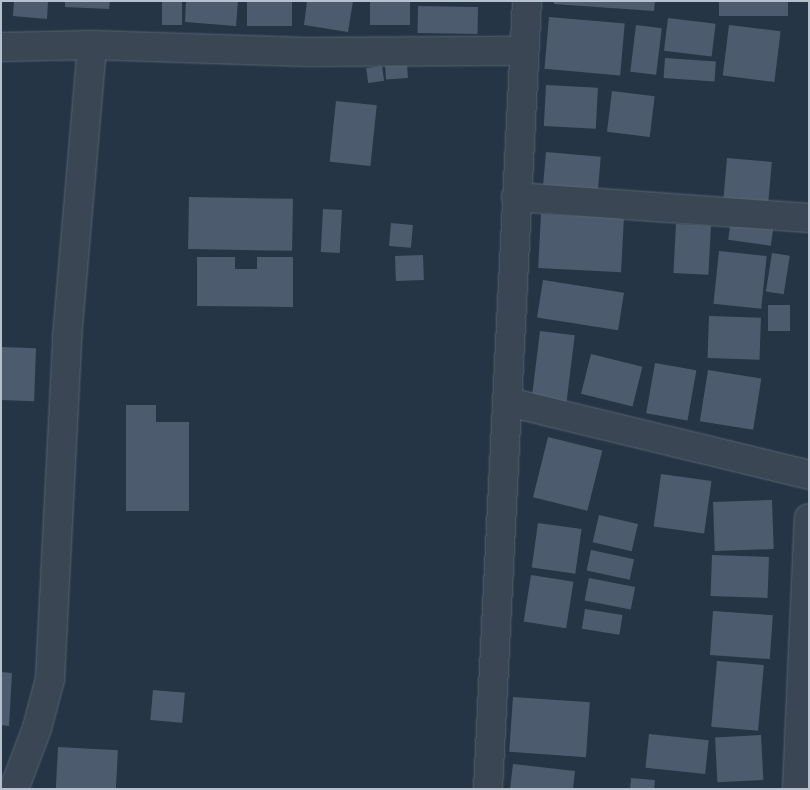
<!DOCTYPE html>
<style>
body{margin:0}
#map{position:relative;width:810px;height:790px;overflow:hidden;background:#253545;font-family:Jost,sans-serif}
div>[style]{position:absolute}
.building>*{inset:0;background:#4c5c6e;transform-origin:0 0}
.roads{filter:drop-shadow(0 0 1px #586471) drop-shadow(0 0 1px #586471)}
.minor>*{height:28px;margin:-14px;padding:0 14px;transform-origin:14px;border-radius:14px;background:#3a4654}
span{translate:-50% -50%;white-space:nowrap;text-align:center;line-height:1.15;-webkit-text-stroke:5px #1e2b39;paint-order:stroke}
.frame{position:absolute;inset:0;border:2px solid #b7c1cd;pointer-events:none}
</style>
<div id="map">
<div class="building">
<i style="clip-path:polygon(14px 1px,48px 1px,47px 19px,13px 16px)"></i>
<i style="clip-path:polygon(65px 1px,110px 1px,109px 9px,65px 7px)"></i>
<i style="left:162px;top:1px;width:20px;height:24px"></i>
<i style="clip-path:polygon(186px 1px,238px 1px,236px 26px,185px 22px)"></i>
<i style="left:247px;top:1px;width:45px;height:25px"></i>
<i style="clip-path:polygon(307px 1px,353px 1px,348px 32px,304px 25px)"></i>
<i style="left:370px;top:1px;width:40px;height:24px"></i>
<i style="clip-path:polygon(554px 1px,655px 1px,654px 11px,554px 4px)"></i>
<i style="left:719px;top:1px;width:69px;height:15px"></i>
<i style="left:418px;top:6px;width:60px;height:27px;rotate:1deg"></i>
<i style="left:549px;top:17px;width:76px;height:52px;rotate:5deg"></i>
<i style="left:668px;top:18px;width:48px;height:33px;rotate:7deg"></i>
<i style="left:636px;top:25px;width:26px;height:47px;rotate:7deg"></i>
<i style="left:729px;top:25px;width:52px;height:51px;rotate:7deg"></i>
<i style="left:665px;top:58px;width:51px;height:20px;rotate:4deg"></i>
<i style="left:407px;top:64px;width:14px;height:22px;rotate:86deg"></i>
<i style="left:382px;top:66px;width:15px;height:16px;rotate:82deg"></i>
<i style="left:546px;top:85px;width:52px;height:41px;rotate:3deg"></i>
<i style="left:612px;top:91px;width:43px;height:41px;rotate:7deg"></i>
<i style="left:336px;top:101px;width:41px;height:61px;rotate:6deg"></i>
<i style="left:546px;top:152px;width:55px;height:39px;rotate:5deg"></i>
<i style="left:727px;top:158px;width:45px;height:46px;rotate:5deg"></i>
<i style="left:189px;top:197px;width:104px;height:52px;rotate:1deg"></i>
<i style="left:323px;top:209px;width:19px;height:43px;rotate:3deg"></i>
<i style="left:541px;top:214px;width:83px;height:54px;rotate:3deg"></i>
<i style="left:731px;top:220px;width:43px;height:20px;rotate:8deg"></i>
<i style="left:391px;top:223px;width:22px;height:23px;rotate:5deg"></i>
<i style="left:676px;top:224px;width:35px;height:49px;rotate:3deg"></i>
<i style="left:719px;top:251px;width:48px;height:53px;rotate:6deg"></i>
<i style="left:772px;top:253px;width:18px;height:39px;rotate:9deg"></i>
<i style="left:423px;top:255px;width:25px;height:28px;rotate:88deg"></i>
<i style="clip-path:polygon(197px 257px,235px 257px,235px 269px,257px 269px,257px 257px,293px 257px,293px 307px,197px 306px)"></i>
<i style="left:543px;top:280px;width:82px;height:38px;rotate:9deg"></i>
<i style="left:768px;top:305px;width:22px;height:26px"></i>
<i style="left:709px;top:316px;width:52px;height:42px;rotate:2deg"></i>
<i style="left:540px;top:331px;width:35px;height:67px;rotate:7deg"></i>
<i style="left:1px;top:347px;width:35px;height:53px;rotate:2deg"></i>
<i style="left:591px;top:354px;width:53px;height:41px;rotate:14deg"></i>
<i style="left:655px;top:363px;width:42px;height:51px;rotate:10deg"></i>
<i style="left:708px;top:370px;width:54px;height:52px;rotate:9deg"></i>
<i style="clip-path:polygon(126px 405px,156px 405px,156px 422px,189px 422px,189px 511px,126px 511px)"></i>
<i style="left:548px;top:437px;width:56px;height:62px;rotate:14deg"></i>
<i style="left:661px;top:474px;width:51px;height:53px;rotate:8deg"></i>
<i style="left:772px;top:500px;width:49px;height:59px;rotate:88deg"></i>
<i style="left:599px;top:515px;width:40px;height:28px;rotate:13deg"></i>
<i style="left:538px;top:523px;width:44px;height:45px;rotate:8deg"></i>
<i style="left:591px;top:550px;width:44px;height:21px;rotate:12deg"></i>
<i style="left:712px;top:555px;width:57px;height:41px;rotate:2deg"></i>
<i style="left:531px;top:575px;width:43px;height:47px;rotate:9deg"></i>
<i style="left:589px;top:578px;width:47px;height:23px;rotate:11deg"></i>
<i style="left:585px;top:609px;width:38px;height:20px;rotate:9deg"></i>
<i style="left:713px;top:611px;width:60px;height:44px;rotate:4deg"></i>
<i style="left:717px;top:661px;width:47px;height:66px;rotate:5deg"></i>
<i style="clip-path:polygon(1px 672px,12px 673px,9px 726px,1px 725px)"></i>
<i style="left:153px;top:690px;width:32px;height:30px;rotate:5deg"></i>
<i style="left:513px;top:697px;width:77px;height:55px;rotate:4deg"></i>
<i style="left:649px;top:734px;width:60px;height:34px;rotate:6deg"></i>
<i style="left:761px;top:735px;width:45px;height:46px;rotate:87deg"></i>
<i style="left:58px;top:747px;width:60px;height:42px;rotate:3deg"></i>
<i style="clip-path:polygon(513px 764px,575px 771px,573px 789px,510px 789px)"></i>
<i style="clip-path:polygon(631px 778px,655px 780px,654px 789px,630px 789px)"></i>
</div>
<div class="roads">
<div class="minor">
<i style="left:1px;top:47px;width:91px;rotate:-1.3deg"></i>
<i style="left:92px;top:45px;width:214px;rotate:1.9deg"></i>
<i style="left:306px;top:52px;width:216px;rotate:-0.3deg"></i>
<i style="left:516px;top:197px;width:294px;rotate:4.1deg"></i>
<i style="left:508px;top:402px;width:310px;rotate:13.6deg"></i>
<i style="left:14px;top:789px;width:65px;rotate:-69.3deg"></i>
<i style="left:37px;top:728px;width:51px;rotate:-75.1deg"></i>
<i style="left:50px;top:679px;width:341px;rotate:-87.1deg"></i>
<i style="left:67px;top:338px;width:294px;rotate:-85.1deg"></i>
<i style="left:488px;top:789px;width:789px;rotate:-87.17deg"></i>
<i style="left:797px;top:789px;width:271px;rotate:-87.5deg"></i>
</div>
</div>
<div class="frame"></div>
</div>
